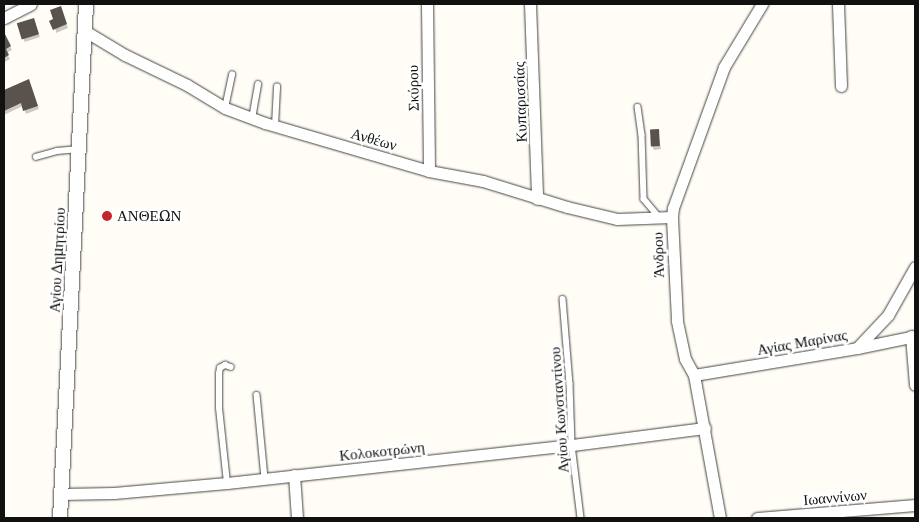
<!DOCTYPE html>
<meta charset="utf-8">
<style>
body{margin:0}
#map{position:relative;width:919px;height:522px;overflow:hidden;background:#fffdf5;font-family:"PT Serif",serif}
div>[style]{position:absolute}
.shadow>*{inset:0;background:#0003;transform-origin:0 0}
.building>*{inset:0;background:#5a524d;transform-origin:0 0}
.roads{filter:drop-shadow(0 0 1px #444) drop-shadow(0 0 1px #444)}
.service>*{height:5.5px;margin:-2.75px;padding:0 2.75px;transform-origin:2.75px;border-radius:2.75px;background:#fff}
.minor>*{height:11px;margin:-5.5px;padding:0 5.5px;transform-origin:5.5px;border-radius:5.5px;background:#fff}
.tertiary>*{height:14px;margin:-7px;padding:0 7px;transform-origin:7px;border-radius:7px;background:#fff}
.dots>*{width:14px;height:14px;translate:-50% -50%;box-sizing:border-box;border:2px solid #fff;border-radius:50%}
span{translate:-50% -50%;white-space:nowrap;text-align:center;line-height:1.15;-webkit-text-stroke:5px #fff;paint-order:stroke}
.street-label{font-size:15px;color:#111}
.poi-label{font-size:15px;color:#111}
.left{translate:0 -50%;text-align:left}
.frame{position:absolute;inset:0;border:5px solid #111;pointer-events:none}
</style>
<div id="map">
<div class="shadow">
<i style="clip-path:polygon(61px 7px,68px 28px,56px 33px,55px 20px)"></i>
<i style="left:34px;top:19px;width:19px;height:16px;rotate:72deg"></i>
<i style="clip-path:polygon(5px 36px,12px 50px,6px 53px,10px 59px,5px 62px)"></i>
<i style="clip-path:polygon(28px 80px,39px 109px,26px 114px,23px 106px,4px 115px,4px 92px)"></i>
<i style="clip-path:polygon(658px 131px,661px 149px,654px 150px,652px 146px)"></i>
</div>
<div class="building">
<i style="clip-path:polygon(61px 6px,67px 24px,53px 30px,49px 21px,53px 19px,50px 10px)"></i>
<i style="left:34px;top:18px;width:17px;height:18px;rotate:73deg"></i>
<i style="clip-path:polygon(5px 34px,11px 46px,6px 49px,9px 55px,4px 58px)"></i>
<i style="clip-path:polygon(29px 79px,38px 106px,23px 111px,21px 103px,4px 111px,4px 90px)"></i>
<i style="left:659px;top:129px;width:17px;height:9px;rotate:87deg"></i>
</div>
<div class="roads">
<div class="service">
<i style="left:638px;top:107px;width:28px;rotate:82deg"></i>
<i style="left:642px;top:135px;width:64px;rotate:88.2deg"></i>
<i style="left:644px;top:199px;width:25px;rotate:50deg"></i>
<i style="left:225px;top:108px;width:34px;rotate:-78deg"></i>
<i style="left:252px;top:119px;width:35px;rotate:-80deg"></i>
<i style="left:275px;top:126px;width:39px;rotate:-87deg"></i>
<i style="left:36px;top:157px;width:22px;rotate:-16deg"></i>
<i style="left:57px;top:151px;width:22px;rotate:-5deg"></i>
<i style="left:563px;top:299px;width:85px;rotate:85.3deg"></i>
<i style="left:570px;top:384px;width:61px;rotate:88.1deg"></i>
<i style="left:572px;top:445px;width:74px;rotate:83deg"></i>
<i style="left:257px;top:395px;width:83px;rotate:84.5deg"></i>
<i style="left:227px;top:483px;width:75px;rotate:-96.1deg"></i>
<i style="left:219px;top:408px;width:34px;rotate:-90deg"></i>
<i style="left:219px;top:374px;width:6px;rotate:-81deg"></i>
<i style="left:220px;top:368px;width:6px;rotate:-31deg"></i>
<i style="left:225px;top:365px;width:6px;rotate:18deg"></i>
</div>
<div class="minor">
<i style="left:427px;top:4px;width:167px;rotate:89.3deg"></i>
<i style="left:530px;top:4px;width:195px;rotate:87.9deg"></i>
<i style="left:838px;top:4px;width:82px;rotate:87.9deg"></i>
<i style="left:4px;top:18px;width:30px;rotate:-27deg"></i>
<i style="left:85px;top:31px;width:47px;rotate:31deg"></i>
<i style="left:125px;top:55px;width:69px;rotate:25.8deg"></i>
<i style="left:187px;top:85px;width:44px;rotate:31.2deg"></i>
<i style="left:225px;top:108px;width:43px;rotate:20.6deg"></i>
<i style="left:265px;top:123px;width:171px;rotate:16.3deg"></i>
<i style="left:429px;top:171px;width:55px;rotate:10.5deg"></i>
<i style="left:483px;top:181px;width:88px;rotate:17.2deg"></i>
<i style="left:567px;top:207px;width:51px;rotate:13.5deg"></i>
<i style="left:617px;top:219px;width:55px;rotate:-2.1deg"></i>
<i style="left:911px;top:336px;width:49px;rotate:85.3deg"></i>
<i style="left:857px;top:348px;width:45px;rotate:-46.8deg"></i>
<i style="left:888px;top:315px;width:55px;rotate:-60.6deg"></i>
<i style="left:694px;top:375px;width:165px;rotate:-9.4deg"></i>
<i style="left:857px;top:348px;width:59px;rotate:-11.7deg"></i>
<i style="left:294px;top:475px;width:43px;rotate:86deg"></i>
<i style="left:61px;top:494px;width:53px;rotate:-1.1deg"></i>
<i style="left:114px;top:493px;width:113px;rotate:-5.1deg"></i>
<i style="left:227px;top:483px;width:347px;rotate:-6.3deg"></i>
<i style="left:572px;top:445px;width:134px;rotate:-7.3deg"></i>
<i style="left:720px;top:518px;width:145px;rotate:-100.3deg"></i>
<i style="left:694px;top:375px;width:18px;rotate:-119deg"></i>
<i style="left:685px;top:359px;width:40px;rotate:-102deg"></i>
<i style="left:677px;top:320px;width:103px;rotate:-92.8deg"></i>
<i style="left:672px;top:217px;width:9px;rotate:-84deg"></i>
<i style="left:673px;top:208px;width:150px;rotate:-70.1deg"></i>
<i style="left:724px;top:67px;width:74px;rotate:-58.9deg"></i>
<i style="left:757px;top:518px;width:159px;rotate:-4.7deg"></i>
</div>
<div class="tertiary">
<i style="left:60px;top:518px;width:515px;rotate:-87.1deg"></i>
</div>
</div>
<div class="dots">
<i style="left:107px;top:216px;background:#c4262e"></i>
</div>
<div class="street-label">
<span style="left:413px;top:88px;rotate:-91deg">Σκύρου</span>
<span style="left:520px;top:102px;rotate:-92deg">Κυπαρισσίας</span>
<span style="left:374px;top:139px;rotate:16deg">Ανθέων</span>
<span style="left:658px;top:255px;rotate:-92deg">Άνδρου</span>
<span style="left:57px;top:260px;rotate:-87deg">Αγίου Δημητρίου</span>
<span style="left:802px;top:342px;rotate:-10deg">Αγίας Μαρίνας</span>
<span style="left:559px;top:410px;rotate:-94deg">Αγίου Κωνσταντίνου</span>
<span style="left:382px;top:451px;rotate:-6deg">Κολοκοτρώνη</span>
<span style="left:835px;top:497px;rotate:-5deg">Ιωαννίνων</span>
</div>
<div class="poi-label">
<span class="left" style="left:117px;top:216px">ΑΝΘΕΩΝ</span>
</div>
<div class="frame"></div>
</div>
